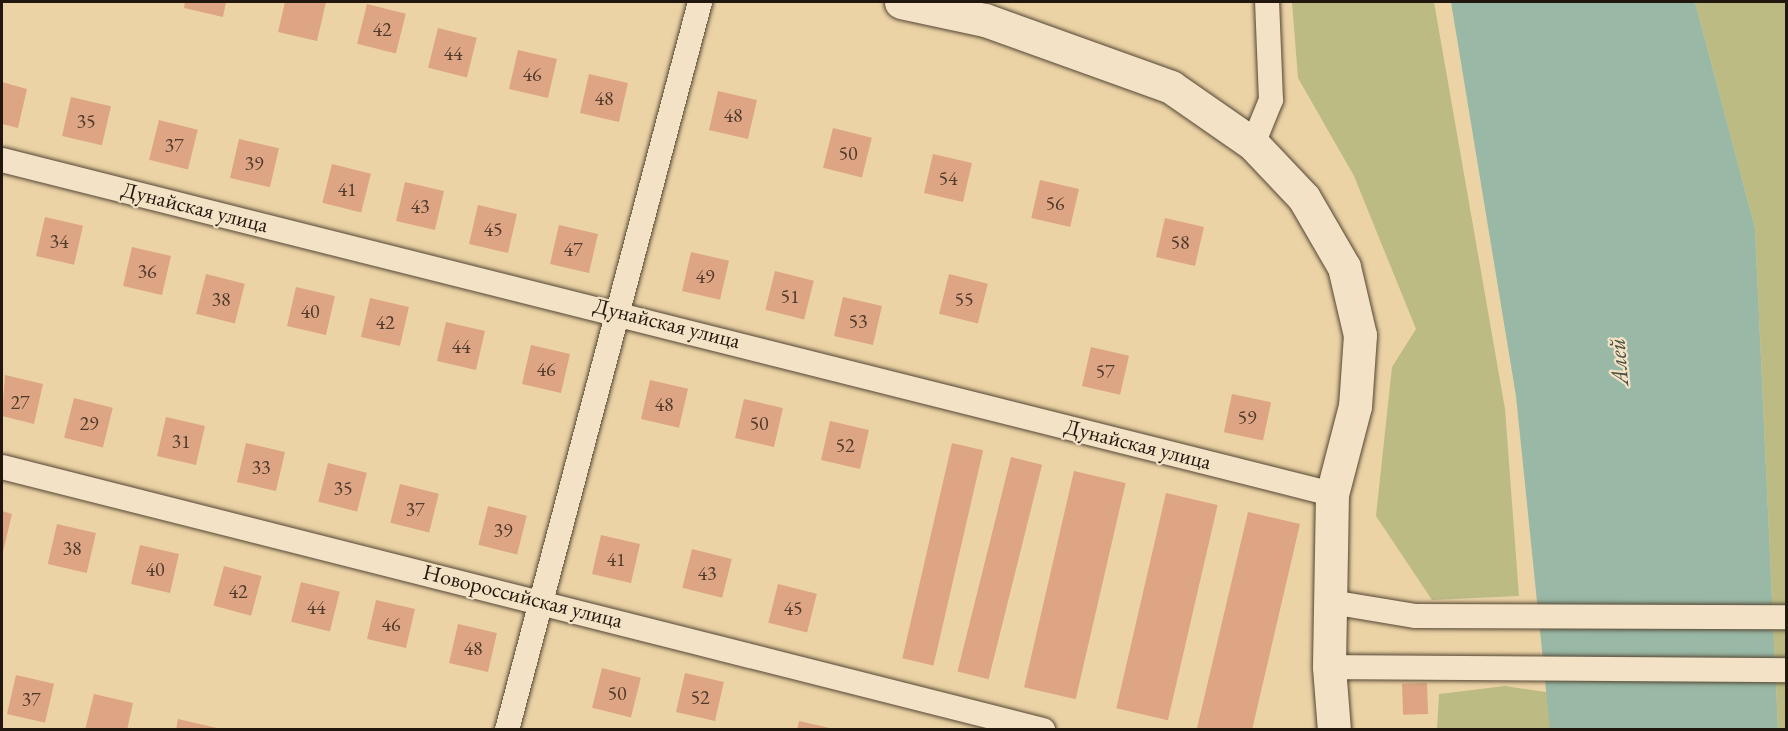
<!DOCTYPE html>
<meta charset="utf-8">
<style>
body{margin:0}
#map{position:relative;width:1788px;height:731px;overflow:hidden;background:#ecd3a6;font-family:"EB Garamond",serif}
div>[style]{position:absolute}
.green>*{inset:0;background:#bcbb84}
.water>*{inset:0;background:#99b8a5}
.building>*{inset:0;background:#dea584;transform-origin:0 0}
.roads{filter:drop-shadow(0 0 2px #544634) drop-shadow(0 0 2px #544634)}
.street>*{height:24px;margin:-12px;padding:0 12px;transform-origin:12px;border-radius:12px;background:#f3e2c5}
.secondary>*{height:33px;margin:-16.5px;padding:0 16.5px;transform-origin:16.5px;border-radius:16.5px;background:#f3e2c5}
span{translate:-50% -50%;white-space:nowrap;text-align:center;line-height:1.15;-webkit-text-stroke:4.5px #f3e2c5;paint-order:stroke}
.number-label{font-size:20px;color:#503a2c}
.number-label span{-webkit-text-stroke-width:0}
.street-label{font-size:22px;color:#21170e}
.water-label{font-size:24px;color:#4b4f43;font-style:italic}
.frame{position:absolute;inset:0;border:3px solid #21170e;pointer-events:none}
</style>
<div id="map">
<div class="green">
<i style="clip-path:polygon(1292px 2px,1434px 2px,1505px 409px,1519px 596px,1432px 600px,1376px 516px,1392px 367px,1416px 329px,1354px 176px,1298px 78px)"></i>
<i style="clip-path:polygon(1695px 2px,1786px 2px,1786px 729px,1778px 729px,1755px 228px)"></i>
<i style="clip-path:polygon(1505px 686px,1572px 696px,1577px 730px,1437px 730px,1439px 694px)"></i>
</div>
<div class="water">
<i style="clip-path:polygon(1451px 2px,1695px 2px,1755px 228px,1778px 729px,1550px 729px,1516px 396px)"></i>
</div>
<div class="building">
<i style="clip-path:polygon(185px 2px,226px 2px,223px 17px,184px 8px)"></i>
<i style="clip-path:polygon(285px 2px,326px 2px,317px 41px,278px 32px)"></i>
<i style="left:367px;top:4px;width:40px;height:41px;rotate:14deg"></i>
<i style="left:438px;top:28px;width:40px;height:41px;rotate:14deg"></i>
<i style="left:518px;top:50px;width:40px;height:40px;rotate:13deg"></i>
<i style="left:589px;top:74px;width:40px;height:40px;rotate:13deg"></i>
<i style="clip-path:polygon(2px 82px,27px 89px,18px 128px,2px 124px)"></i>
<i style="left:718px;top:91px;width:40px;height:40px;rotate:13deg"></i>
<i style="left:71px;top:97px;width:41px;height:40px;rotate:13deg"></i>
<i style="left:159px;top:120px;width:40px;height:41px;rotate:14deg"></i>
<i style="left:833px;top:128px;width:40px;height:41px;rotate:14deg"></i>
<i style="left:239px;top:139px;width:41px;height:40px;rotate:13deg"></i>
<i style="left:933px;top:154px;width:40px;height:40px;rotate:13deg"></i>
<i style="left:332px;top:164px;width:40px;height:40px;rotate:14deg"></i>
<i style="left:1040px;top:180px;width:40px;height:39px;rotate:13deg"></i>
<i style="left:405px;top:182px;width:40px;height:40px;rotate:13deg"></i>
<i style="left:478px;top:205px;width:40px;height:40px;rotate:13deg"></i>
<i style="left:45px;top:217px;width:39px;height:40px;rotate:13deg"></i>
<i style="left:1165px;top:218px;width:40px;height:40px;rotate:13deg"></i>
<i style="left:559px;top:225px;width:40px;height:40px;rotate:13deg"></i>
<i style="left:132px;top:247px;width:40px;height:40px;rotate:13deg"></i>
<i style="left:691px;top:252px;width:39px;height:40px;rotate:13deg"></i>
<i style="left:775px;top:271px;width:40px;height:40px;rotate:14deg"></i>
<i style="left:206px;top:274px;width:40px;height:41px;rotate:14deg"></i>
<i style="left:949px;top:274px;width:40px;height:41px;rotate:14deg"></i>
<i style="left:296px;top:287px;width:40px;height:40px;rotate:13deg"></i>
<i style="left:843px;top:297px;width:40px;height:40px;rotate:13deg"></i>
<i style="left:370px;top:298px;width:40px;height:40px;rotate:13deg"></i>
<i style="left:446px;top:322px;width:40px;height:40px;rotate:13deg"></i>
<i style="left:531px;top:345px;width:40px;height:40px;rotate:13deg"></i>
<i style="left:1091px;top:347px;width:39px;height:40px;rotate:13deg"></i>
<i style="clip-path:polygon(5px 375px,43px 384px,34px 424px,2px 416px)"></i>
<i style="left:650px;top:380px;width:39px;height:40px;rotate:13deg"></i>
<i style="left:1232px;top:394px;width:40px;height:39px;rotate:12deg"></i>
<i style="left:74px;top:398px;width:40px;height:41px;rotate:14deg"></i>
<i style="left:744px;top:399px;width:40px;height:40px;rotate:13deg"></i>
<i style="left:166px;top:417px;width:40px;height:40px;rotate:13deg"></i>
<i style="left:830px;top:421px;width:40px;height:40px;rotate:13deg"></i>
<i style="left:246px;top:443px;width:40px;height:40px;rotate:13deg"></i>
<i style="left:952px;top:443px;width:32px;height:221px;rotate:13deg"></i>
<i style="left:1011px;top:457px;width:32px;height:221px;rotate:14deg"></i>
<i style="left:328px;top:463px;width:40px;height:40px;rotate:14deg"></i>
<i style="left:1074px;top:471px;width:53px;height:222px;rotate:13deg"></i>
<i style="left:400px;top:484px;width:40px;height:40px;rotate:14deg"></i>
<i style="left:1166px;top:493px;width:53px;height:221px;rotate:13deg"></i>
<i style="left:488px;top:506px;width:40px;height:40px;rotate:14deg"></i>
<i style="clip-path:polygon(2px 511px,12px 514px,2px 556px)"></i>
<i style="clip-path:polygon(1248px 512px,1300px 524px,1252px 730px,1206px 730px,1197px 728px)"></i>
<i style="left:57px;top:524px;width:40px;height:41px;rotate:13deg"></i>
<i style="left:601px;top:535px;width:40px;height:40px;rotate:13deg"></i>
<i style="left:140px;top:545px;width:40px;height:40px;rotate:13deg"></i>
<i style="left:692px;top:549px;width:41px;height:40px;rotate:14deg"></i>
<i style="left:224px;top:566px;width:39px;height:41px;rotate:15deg"></i>
<i style="left:301px;top:582px;width:40px;height:41px;rotate:14deg"></i>
<i style="left:778px;top:584px;width:40px;height:40px;rotate:14deg"></i>
<i style="left:376px;top:600px;width:40px;height:40px;rotate:13deg"></i>
<i style="left:458px;top:624px;width:40px;height:40px;rotate:13deg"></i>
<i style="left:602px;top:668px;width:40px;height:41px;rotate:14deg"></i>
<i style="left:685px;top:673px;width:40px;height:40px;rotate:13deg"></i>
<i style="left:16px;top:675px;width:39px;height:40px;rotate:13deg"></i>
<i style="left:1427px;top:683px;width:31px;height:25px;rotate:88deg"></i>
<i style="clip-path:polygon(94px 694px,133px 703px,127px 730px,85px 730px)"></i>
<i style="clip-path:polygon(178px 719px,217px 728px,217px 730px,176px 730px)"></i>
<i style="clip-path:polygon(799px 721px,834px 729px,834px 730px,797px 730px)"></i>
</div>
<div class="roads">
<div class="street">
<i style="left:1253px;top:144px;width:48px;rotate:-67.8deg"></i>
<i style="left:1271px;top:100px;width:98px;rotate:-92.3deg"></i>
<i style="left:2px;top:160px;width:1371px;rotate:14.1deg"></i>
<i style="left:2px;top:467px;width:1074px;rotate:14.18deg"></i>
<i style="left:1331px;top:602px;width:86px;rotate:9.4deg"></i>
<i style="left:1416px;top:616px;width:370px;rotate:0.2deg"></i>
<i style="left:1329px;top:667px;width:457px;rotate:0.4deg"></i>
<i style="left:507px;top:730px;width:753px;rotate:-75.15deg"></i>
</div>
<div class="secondary">
<i style="left:901px;top:2px;width:86px;rotate:12.1deg"></i>
<i style="left:985px;top:20px;width:198px;rotate:19.8deg"></i>
<i style="left:1171px;top:87px;width:100px;rotate:34.8deg"></i>
<i style="left:1253px;top:144px;width:74px;rotate:46.6deg"></i>
<i style="left:1304px;top:198px;width:80px;rotate:59.9deg"></i>
<i style="left:1344px;top:267px;width:70px;rotate:76.8deg"></i>
<i style="left:1360px;top:335px;width:71px;rotate:94deg"></i>
<i style="left:1355px;top:406px;width:91px;rotate:104.6deg"></i>
<i style="left:1332px;top:494px;width:173px;rotate:91deg"></i>
<i style="left:1329px;top:667px;width:63px;rotate:85.5deg"></i>
</div>
</div>
<div class="number-label">
<span style="left:382px;top:29px">42</span>
<span style="left:453px;top:53px">44</span>
<span style="left:532px;top:74px">46</span>
<span style="left:604px;top:98px">48</span>
<span style="left:733px;top:115px">48</span>
<span style="left:86px;top:121px">35</span>
<span style="left:174px;top:145px">37</span>
<span style="left:848px;top:153px">50</span>
<span style="left:254px;top:163px">39</span>
<span style="left:948px;top:178px">54</span>
<span style="left:347px;top:189px">41</span>
<span style="left:1055px;top:203px">56</span>
<span style="left:420px;top:206px">43</span>
<span style="left:493px;top:229px">45</span>
<span style="left:59px;top:241px">34</span>
<span style="left:1180px;top:242px">58</span>
<span style="left:573px;top:249px">47</span>
<span style="left:147px;top:271px">36</span>
<span style="left:705px;top:276px">49</span>
<span style="left:790px;top:296px">51</span>
<span style="left:221px;top:299px">38</span>
<span style="left:964px;top:299px">55</span>
<span style="left:310px;top:311px">40</span>
<span style="left:858px;top:321px">53</span>
<span style="left:385px;top:322px">42</span>
<span style="left:461px;top:346px">44</span>
<span style="left:546px;top:369px">46</span>
<span style="left:1105px;top:371px">57</span>
<span style="left:20px;top:402px">27</span>
<span style="left:664px;top:404px">48</span>
<span style="left:1247px;top:417px">59</span>
<span style="left:89px;top:423px">29</span>
<span style="left:759px;top:423px">50</span>
<span style="left:181px;top:441px">31</span>
<span style="left:845px;top:445px">52</span>
<span style="left:261px;top:467px">33</span>
<span style="left:343px;top:488px">35</span>
<span style="left:415px;top:509px">37</span>
<span style="left:503px;top:530px">39</span>
<span style="left:72px;top:548px">38</span>
<span style="left:616px;top:559px">41</span>
<span style="left:155px;top:569px">40</span>
<span style="left:707px;top:573px">43</span>
<span style="left:238px;top:591px">42</span>
<span style="left:316px;top:607px">44</span>
<span style="left:793px;top:608px">45</span>
<span style="left:391px;top:624px">46</span>
<span style="left:473px;top:648px">48</span>
<span style="left:617px;top:693px">50</span>
<span style="left:700px;top:697px">52</span>
<span style="left:31px;top:699px">37</span>
</div>
<div class="street-label">
<span style="left:195px;top:207px;rotate:14deg">Дунайская улица</span>
<span style="left:667px;top:323px;rotate:14deg">Дунайская улица</span>
<span style="left:1138px;top:444px;rotate:14deg">Дунайская улица</span>
<span style="left:523px;top:596px;rotate:14deg">Новороссийская улица</span>
</div>
<div class="water-label">
<span style="left:1618px;top:362px;rotate:-95deg">Алей</span>
</div>
<div class="frame"></div>
</div>
